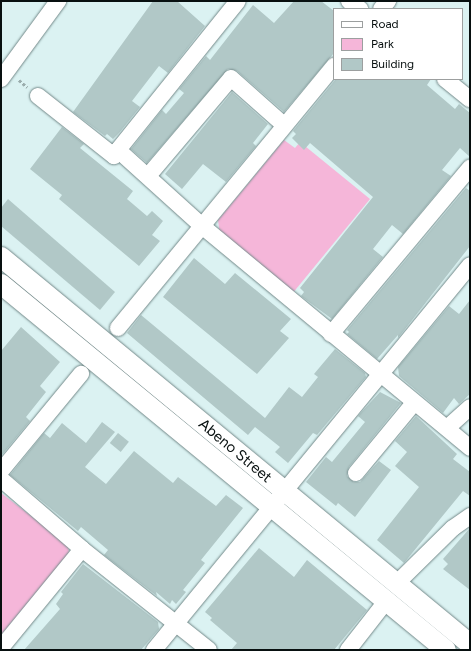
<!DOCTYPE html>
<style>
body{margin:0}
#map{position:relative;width:471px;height:651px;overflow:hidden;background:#dbf2f2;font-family:Figtree,sans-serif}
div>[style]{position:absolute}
.green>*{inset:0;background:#f5b6d9}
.building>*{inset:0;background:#b1c8c7;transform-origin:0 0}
.path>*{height:2.5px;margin-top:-1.25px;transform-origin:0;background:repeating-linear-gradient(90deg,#9badad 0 3px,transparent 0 5px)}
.roads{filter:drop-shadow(0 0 1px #738989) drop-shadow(0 0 1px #738989)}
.minor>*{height:16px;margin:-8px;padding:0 8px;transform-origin:8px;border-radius:8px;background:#fff}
.major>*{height:20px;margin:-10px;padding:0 10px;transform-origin:10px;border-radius:10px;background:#fff}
span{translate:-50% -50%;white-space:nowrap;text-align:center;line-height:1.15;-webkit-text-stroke:3px #fff;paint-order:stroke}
.street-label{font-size:15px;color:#081010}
.frame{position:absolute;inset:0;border:2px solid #081010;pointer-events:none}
.legend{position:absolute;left:333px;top:8px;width:130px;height:72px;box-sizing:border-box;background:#fff;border:1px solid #9c9f9f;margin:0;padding:5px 7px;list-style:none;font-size:12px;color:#081010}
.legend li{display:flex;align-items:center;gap:8px;height:20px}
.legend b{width:20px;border:1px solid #9c9f9f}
</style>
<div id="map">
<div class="green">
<i style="clip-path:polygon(284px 140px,295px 148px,300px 142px,370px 199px,292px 294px,220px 235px,218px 220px)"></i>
<i style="clip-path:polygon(1px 493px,68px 544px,69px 553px,1px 635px)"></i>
</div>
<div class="building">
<i style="clip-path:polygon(153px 1px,177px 1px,205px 26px,168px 73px,159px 66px,132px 101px,140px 107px,119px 133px,113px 139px,107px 134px,105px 136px,73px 112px)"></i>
<i style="clip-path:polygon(294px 1px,321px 1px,334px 11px,334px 53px,284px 112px,237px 71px,228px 69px,147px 163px,133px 151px,131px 149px,162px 110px,166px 114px,184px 93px,179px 89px,206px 56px,210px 60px,253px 5px,274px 23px)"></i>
<i style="clip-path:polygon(336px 79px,431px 79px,427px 85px,455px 109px,459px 104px,470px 113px,470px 157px,460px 148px,442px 170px,451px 176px,403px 234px,392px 225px,373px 249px,383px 257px,332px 319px,301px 296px,304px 292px,300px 288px,373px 197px,310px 143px,304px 150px,292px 138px,296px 134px,293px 131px)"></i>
<i style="clip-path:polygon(232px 92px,268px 124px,253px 143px,256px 146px,226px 182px,203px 164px,182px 189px,165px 174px)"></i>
<i style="clip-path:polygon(62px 127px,84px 144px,80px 148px,133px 191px,127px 199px,147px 216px,152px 211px,163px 221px,152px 235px,160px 241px,139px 266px,59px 199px,62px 195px,30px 169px)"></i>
<i style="clip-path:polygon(466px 188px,470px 191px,470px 246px,398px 338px,398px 335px,377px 359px,347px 334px,349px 332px,347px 330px)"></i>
<i style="clip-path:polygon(8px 199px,115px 292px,100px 310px,1px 226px,1px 208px)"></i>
<i style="clip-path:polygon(194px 258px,225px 284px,235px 273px,291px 319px,280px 331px,289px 338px,257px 374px,163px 297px)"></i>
<i style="clip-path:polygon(470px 300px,470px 394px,459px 404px,454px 398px,443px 413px,399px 376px,398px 367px,449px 306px,459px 314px)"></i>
<i style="clip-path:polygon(141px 315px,265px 418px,289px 387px,302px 397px,318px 377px,314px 374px,335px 349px,365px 373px,366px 377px,317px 435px,313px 433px,288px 463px,275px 452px,280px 447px,255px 427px,248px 435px,127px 333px)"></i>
<i style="clip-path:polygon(21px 327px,60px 362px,40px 386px,46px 392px,26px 417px,30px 421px,1px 456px,1px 351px)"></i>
<i style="clip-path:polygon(380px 392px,401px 403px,349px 467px,347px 476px,354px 482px,360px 482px,379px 461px,391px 470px,355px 517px,338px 503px,336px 506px,306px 482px,326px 457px,332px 462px,365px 422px,358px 416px)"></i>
<i style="clip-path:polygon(416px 416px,457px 454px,453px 459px,470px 472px,470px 496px,463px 491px,404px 563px,377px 540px,419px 487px,395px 466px,407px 452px,395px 441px)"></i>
<i style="clip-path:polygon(102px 422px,115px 432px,85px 467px,106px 484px,134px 451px,173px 483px,178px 477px,216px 506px,226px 495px,243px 508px,201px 560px,205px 563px,183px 590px,186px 592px,176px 604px,172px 600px,170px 604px,156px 592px,157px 596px,104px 555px,108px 550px,81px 527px,78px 531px,10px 475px,44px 433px,50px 438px,62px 423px,86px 443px)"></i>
<i style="left:118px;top:433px;width:14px;height:13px;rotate:39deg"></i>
<i style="clip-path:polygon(470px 528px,470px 590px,443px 569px,448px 564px,443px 559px)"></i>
<i style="clip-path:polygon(259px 548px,294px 577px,307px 560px,367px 610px,334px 650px,231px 650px,237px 643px,210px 620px,212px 618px,205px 612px)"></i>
<i style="clip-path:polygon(83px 564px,158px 622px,159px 629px,141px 650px,24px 650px,60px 609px,56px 604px,63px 594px,61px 592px)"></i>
</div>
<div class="path">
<i style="left:19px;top:80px;width:11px;rotate:41deg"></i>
</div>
<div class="roads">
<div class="minor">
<i style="left:349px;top:1px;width:14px;rotate:36deg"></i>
<i style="left:381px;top:9px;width:11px;rotate:-49deg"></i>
<i style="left:1px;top:79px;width:97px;rotate:-53.8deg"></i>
<i style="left:445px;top:79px;width:32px;rotate:39deg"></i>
<i style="left:38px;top:96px;width:97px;rotate:38.3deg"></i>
<i style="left:114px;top:156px;width:7px;rotate:-56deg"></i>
<i style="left:118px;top:150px;width:113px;rotate:42.1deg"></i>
<i style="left:202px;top:226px;width:348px;rotate:39.6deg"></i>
<i style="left:118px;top:150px;width:191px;rotate:-51.2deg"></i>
<i style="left:148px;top:176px;width:128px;rotate:-49.7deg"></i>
<i style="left:231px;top:78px;width:71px;rotate:41.6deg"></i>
<i style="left:118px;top:328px;width:340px;rotate:-50.5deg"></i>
<i style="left:331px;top:334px;width:217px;rotate:-50.1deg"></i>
<i style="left:447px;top:428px;width:31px;rotate:-42deg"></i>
<i style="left:1px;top:471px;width:126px;rotate:-50.5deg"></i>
<i style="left:356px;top:473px;width:91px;rotate:-50.4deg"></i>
<i style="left:1px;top:479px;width:107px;rotate:40.8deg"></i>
<i style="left:82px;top:549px;width:162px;rotate:38.5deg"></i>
<i style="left:397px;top:583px;width:78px;rotate:-44.5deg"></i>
<i style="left:453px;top:528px;width:21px;rotate:-35deg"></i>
<i style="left:1px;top:648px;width:128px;rotate:-50.7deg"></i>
<i style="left:154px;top:650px;width:498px;rotate:-50.6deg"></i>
<i style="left:348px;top:650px;width:63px;rotate:-52deg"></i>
</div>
<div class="major">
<i style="left:1px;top:257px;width:608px;rotate:39.53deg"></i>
<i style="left:1px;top:284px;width:576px;rotate:39.44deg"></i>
</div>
</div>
<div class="street-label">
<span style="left:235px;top:451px;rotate:40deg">Abeno Street</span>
</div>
<div class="frame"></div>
<ul class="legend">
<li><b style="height:5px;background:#fff"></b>Road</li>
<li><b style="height:11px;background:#f5b6d9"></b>Park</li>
<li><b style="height:11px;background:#b1c8c7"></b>Building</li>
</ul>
</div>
